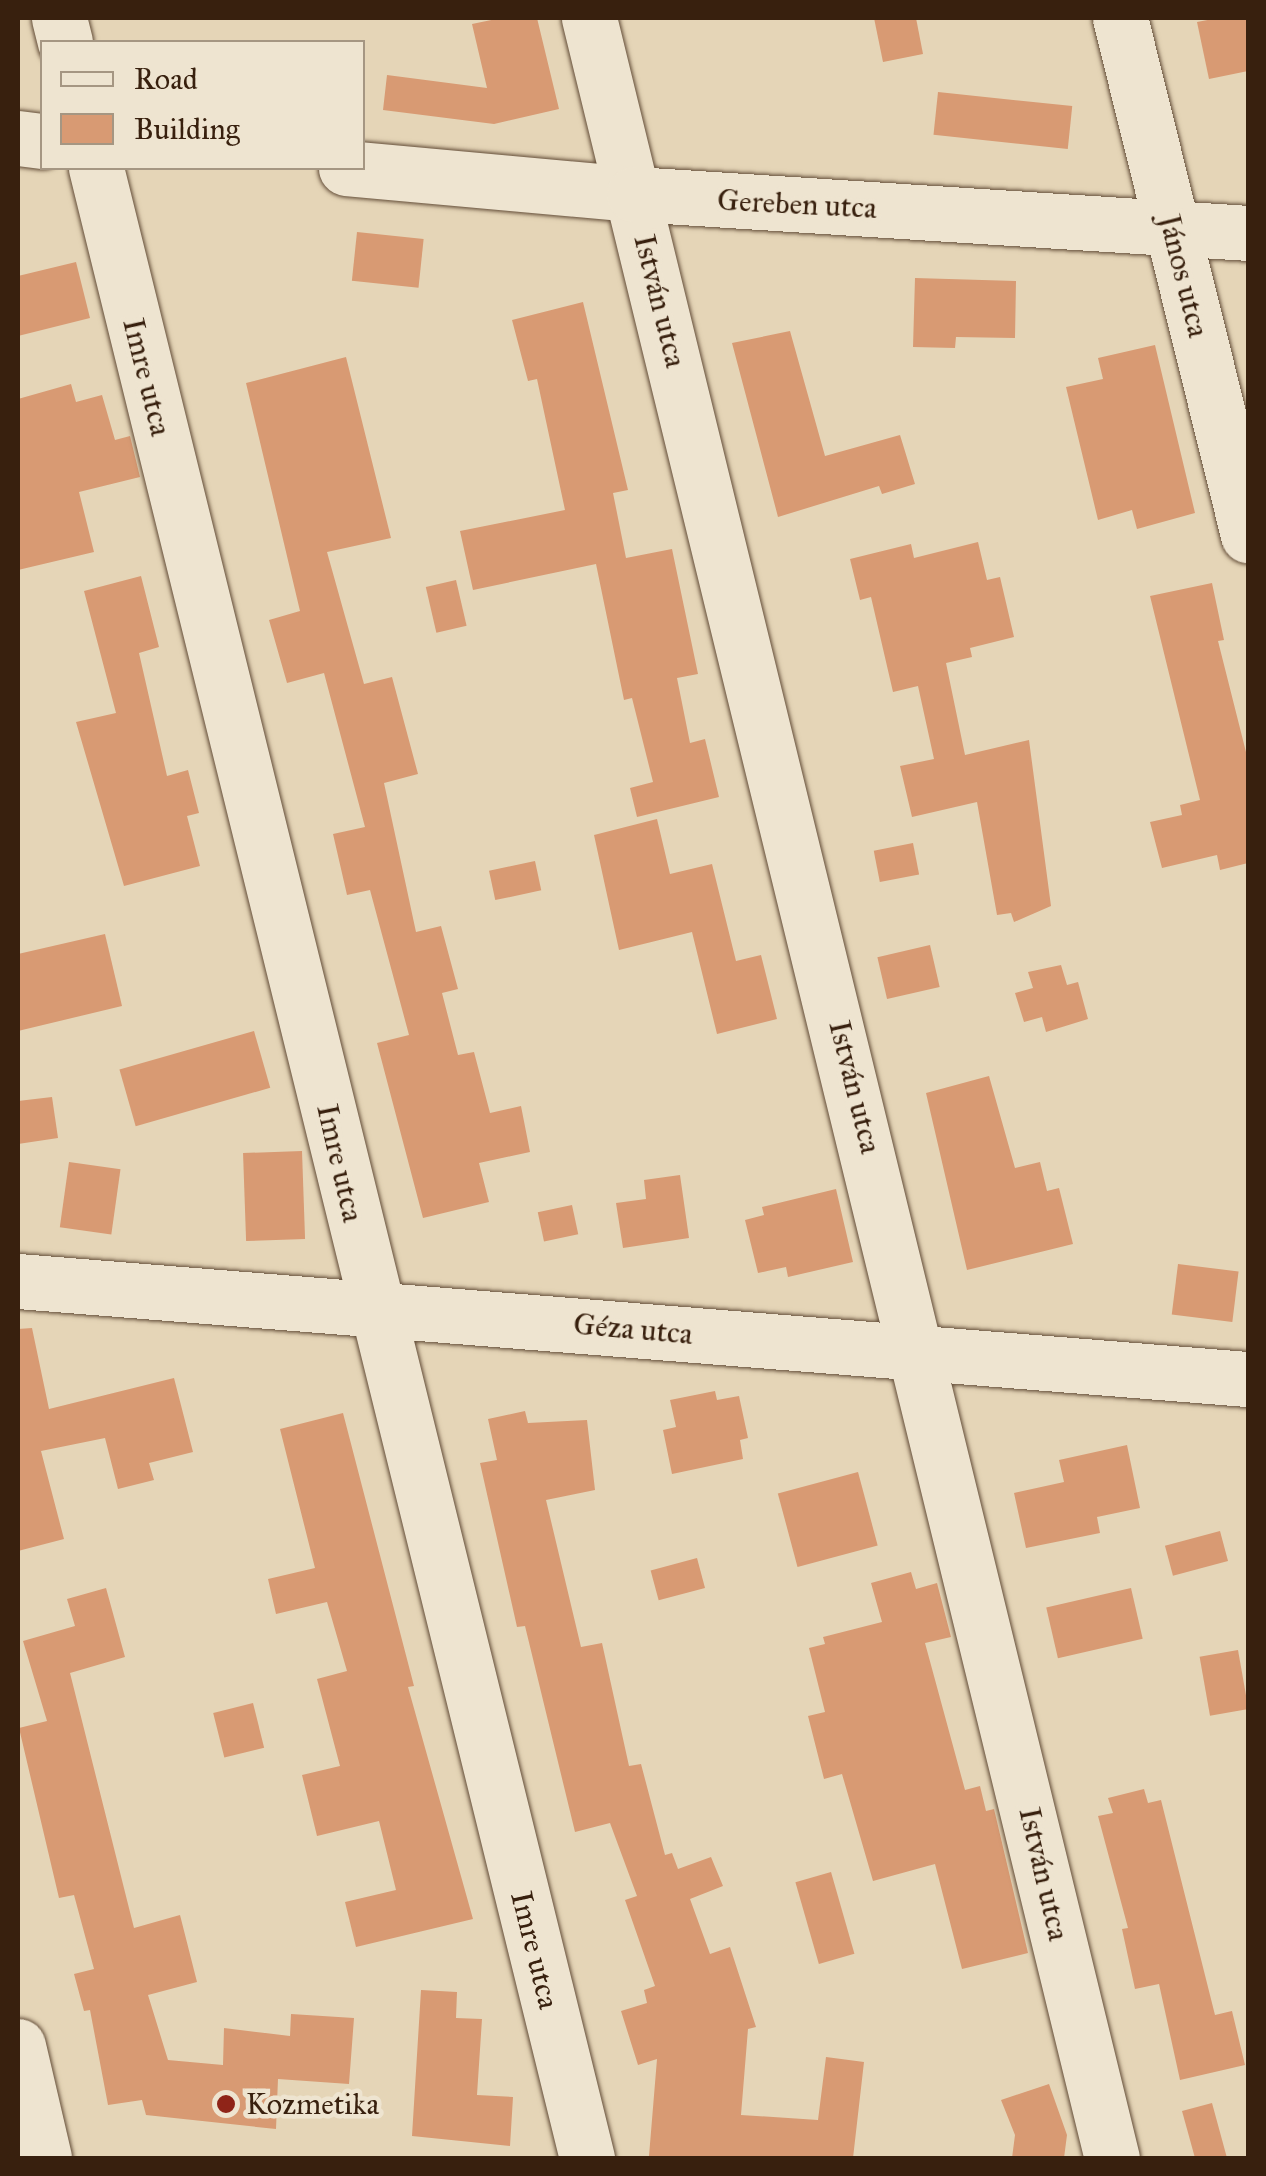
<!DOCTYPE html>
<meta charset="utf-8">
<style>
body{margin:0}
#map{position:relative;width:1266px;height:2176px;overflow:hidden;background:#e5d5b7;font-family:"IM FELL Great Primer",serif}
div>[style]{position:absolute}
.building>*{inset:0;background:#d89a73;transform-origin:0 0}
.roads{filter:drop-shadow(0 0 2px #634d38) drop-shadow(0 0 2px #634d38)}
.minor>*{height:55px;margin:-27.5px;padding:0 27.5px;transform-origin:27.5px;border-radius:27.5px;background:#eee4d0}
.dots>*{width:28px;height:28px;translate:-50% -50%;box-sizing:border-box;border:5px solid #eee4d0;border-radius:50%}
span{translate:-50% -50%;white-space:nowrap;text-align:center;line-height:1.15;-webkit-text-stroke:9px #eee4d0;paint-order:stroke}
.street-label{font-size:30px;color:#38200e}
.poi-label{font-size:30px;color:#38200e}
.left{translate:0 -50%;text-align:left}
.frame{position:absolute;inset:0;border:20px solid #38200e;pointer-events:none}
.legend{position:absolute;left:40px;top:40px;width:325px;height:130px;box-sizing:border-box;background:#eee4d0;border:2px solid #a59682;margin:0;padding:12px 18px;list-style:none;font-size:30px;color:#38200e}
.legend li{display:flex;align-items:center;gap:20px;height:50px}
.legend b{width:50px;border:2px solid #a59682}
</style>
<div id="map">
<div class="building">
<i style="clip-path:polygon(501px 18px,537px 18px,559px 109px,494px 124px,383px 110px,387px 75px,487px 88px,472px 24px)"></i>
<i style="clip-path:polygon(874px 18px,916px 18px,923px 54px,883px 62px)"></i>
<i style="clip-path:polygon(1218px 18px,1248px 18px,1248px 71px,1209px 79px,1197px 22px)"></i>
<i style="left:938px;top:92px;width:135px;height:43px;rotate:6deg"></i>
<i style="left:357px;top:232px;width:67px;height:49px;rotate:6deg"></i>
<i style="clip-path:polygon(76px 262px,90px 318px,18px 336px,18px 276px)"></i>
<i style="clip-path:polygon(915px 278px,1016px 281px,1015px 338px,956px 337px,955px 348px,913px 347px)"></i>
<i style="clip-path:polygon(583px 302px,628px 490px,613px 493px,626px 558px,672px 549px,698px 674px,677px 678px,690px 743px,705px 739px,719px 797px,637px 817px,630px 788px,653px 782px,632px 698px,624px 700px,596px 564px,473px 590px,460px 531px,565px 510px,537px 379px,528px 381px,512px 320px)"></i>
<i style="clip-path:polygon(790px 331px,825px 456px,900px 435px,915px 484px,882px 494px,879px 486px,778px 517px,732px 343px)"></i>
<i style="clip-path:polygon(1155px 345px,1195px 513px,1137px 529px,1132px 510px,1098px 520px,1066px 387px,1103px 379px,1098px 358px)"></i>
<i style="clip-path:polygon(346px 357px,391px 538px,327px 552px,364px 684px,392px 677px,418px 774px,384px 783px,416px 932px,441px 926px,458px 989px,442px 993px,458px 1055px,474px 1052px,490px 1113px,521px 1106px,530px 1152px,479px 1163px,489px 1202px,423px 1218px,377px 1043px,409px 1035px,370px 890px,347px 895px,333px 834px,365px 827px,324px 673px,287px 683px,269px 620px,300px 611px,246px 383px)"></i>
<i style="clip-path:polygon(71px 384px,76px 402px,102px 395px,115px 440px,130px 436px,140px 477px,79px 492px,94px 552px,18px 570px,18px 399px)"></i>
<i style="clip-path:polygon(978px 542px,987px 580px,1000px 577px,1014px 637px,970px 648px,972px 657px,946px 663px,965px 755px,1029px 740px,1051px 906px,1014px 922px,1011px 913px,997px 915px,977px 802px,912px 817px,900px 766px,934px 759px,918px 686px,893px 692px,871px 597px,860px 600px,850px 559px,911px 544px,914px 558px)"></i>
<i style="clip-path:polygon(141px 576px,159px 647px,139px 653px,167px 776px,188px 770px,199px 813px,187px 816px,200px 866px,124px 886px,76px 722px,116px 713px,84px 591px)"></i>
<i style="left:456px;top:580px;width:47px;height:31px;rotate:77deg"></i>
<i style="clip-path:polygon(1212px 583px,1224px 640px,1218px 641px,1248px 760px,1248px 863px,1220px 870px,1217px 855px,1162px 868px,1150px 822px,1182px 815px,1180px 805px,1200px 800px,1150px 596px)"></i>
<i style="clip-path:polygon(657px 819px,670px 874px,712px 864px,736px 961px,761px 955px,777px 1019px,717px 1034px,692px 932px,619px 950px,594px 835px)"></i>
<i style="left:913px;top:843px;width:32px;height:40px;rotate:79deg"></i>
<i style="left:535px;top:861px;width:30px;height:47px;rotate:78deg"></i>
<i style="clip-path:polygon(105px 934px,122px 1006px,18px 1031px,18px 954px)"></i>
<i style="left:930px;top:945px;width:43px;height:54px;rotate:77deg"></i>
<i style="clip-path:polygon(1061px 965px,1067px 985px,1078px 982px,1088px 1019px,1046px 1032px,1042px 1017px,1024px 1022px,1015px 993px,1033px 988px,1028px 972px)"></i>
<i style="left:254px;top:1031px;width:59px;height:140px;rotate:74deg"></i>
<i style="clip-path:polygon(989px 1076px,1015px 1168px,1040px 1162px,1047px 1191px,1059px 1188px,1073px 1244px,967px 1270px,926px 1093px)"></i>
<i style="clip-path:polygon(52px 1097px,58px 1138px,18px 1144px,18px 1101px)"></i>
<i style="left:302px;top:1151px;width:88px;height:59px;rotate:88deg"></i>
<i style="left:69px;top:1162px;width:52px;height:66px;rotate:8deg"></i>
<i style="clip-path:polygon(680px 1175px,689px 1238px,623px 1248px,616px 1203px,646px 1199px,644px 1180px)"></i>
<i style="clip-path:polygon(836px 1189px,853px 1262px,788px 1277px,786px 1267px,758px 1273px,745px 1220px,764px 1215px,762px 1207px)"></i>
<i style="left:572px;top:1205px;width:30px;height:35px;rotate:78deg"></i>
<i style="left:1178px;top:1264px;width:61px;height:51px;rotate:7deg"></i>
<i style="clip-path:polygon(32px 1328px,49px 1409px,174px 1378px,193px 1452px,149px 1463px,154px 1480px,118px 1489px,105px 1438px,41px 1451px,64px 1539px,18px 1551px,18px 1329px)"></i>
<i style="clip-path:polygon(715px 1391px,717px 1400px,739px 1396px,748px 1438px,740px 1440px,743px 1459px,672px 1474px,663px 1430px,676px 1427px,670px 1400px)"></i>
<i style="clip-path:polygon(525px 1411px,528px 1423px,587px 1420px,595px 1490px,546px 1500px,581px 1647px,602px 1643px,629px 1766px,641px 1764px,665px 1855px,672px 1853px,678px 1869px,711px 1857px,723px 1886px,690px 1899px,710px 1954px,730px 1947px,756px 2027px,748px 2029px,741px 2115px,818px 2120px,826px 2057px,864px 2062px,853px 2158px,649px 2156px,657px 2059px,638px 2065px,621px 2011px,647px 2003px,644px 1990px,655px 1986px,625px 1900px,637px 1896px,610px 1823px,575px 1832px,525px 1626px,517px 1627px,480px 1463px,497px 1460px,488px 1419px)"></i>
<i style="clip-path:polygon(343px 1413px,414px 1686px,408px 1687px,473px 1919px,356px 1947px,345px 1902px,396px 1890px,379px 1821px,317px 1836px,302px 1775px,340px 1766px,317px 1679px,347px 1671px,327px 1602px,276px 1614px,268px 1579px,315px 1568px,280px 1429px)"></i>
<i style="clip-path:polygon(1127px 1445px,1140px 1508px,1097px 1517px,1100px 1533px,1026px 1548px,1014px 1493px,1064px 1482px,1059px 1460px)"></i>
<i style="left:858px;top:1472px;width:76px;height:83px;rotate:75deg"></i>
<i style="left:1220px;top:1531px;width:31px;height:57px;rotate:75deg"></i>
<i style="left:697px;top:1558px;width:31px;height:48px;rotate:75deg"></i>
<i style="clip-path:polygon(911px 1572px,916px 1589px,937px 1583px,951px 1637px,925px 1643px,965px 1790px,980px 1786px,986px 1811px,994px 1809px,1028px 1953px,962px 1969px,935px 1864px,873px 1881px,842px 1774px,824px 1779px,808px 1716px,825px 1712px,809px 1648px,825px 1644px,823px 1637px,882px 1622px,871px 1583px)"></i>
<i style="clip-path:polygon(106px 1588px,125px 1657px,70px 1673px,134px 1928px,180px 1915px,197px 1982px,148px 1995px,168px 2060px,223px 2065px,224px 2028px,290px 2036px,291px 2014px,354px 2018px,349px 2084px,278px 2079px,276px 2129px,146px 2115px,142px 2100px,108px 2105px,90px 2010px,84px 2011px,74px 1974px,94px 1969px,74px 1895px,59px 1898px,19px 1728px,47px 1721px,23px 1641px,75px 1626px,67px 1599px)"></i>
<i style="left:1131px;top:1588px;width:52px;height:87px;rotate:77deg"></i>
<i style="left:1238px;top:1650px;width:60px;height:39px;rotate:80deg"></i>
<i style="left:253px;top:1703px;width:46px;height:41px;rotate:76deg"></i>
<i style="clip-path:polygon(1144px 1789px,1148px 1803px,1161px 1800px,1215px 2015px,1232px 2011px,1245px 2065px,1180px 2080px,1159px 1984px,1135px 1989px,1122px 1929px,1128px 1928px,1098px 1816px,1113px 1813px,1108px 1798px)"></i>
<i style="left:831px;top:1872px;width:85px;height:37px;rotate:74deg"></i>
<i style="clip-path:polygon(421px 1990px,457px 1992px,456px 2018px,482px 2019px,477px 2095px,513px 2097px,510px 2146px,412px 2136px)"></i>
<i style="clip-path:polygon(1049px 2084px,1067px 2135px,1064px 2158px,1012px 2158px,1015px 2135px,1001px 2100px)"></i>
<i style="clip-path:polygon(1212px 2103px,1227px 2158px,1195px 2158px,1182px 2111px)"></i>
</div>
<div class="roads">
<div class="minor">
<i style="left:59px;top:18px;width:25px;rotate:76deg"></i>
<i style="left:589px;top:18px;width:2203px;rotate:76.27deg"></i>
<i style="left:1120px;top:18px;width:533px;rotate:76.09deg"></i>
<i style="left:18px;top:138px;width:24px;rotate:7deg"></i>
<i style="left:96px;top:168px;width:2050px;rotate:76.14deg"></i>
<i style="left:346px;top:168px;width:289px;rotate:5.2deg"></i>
<i style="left:634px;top:194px;width:615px;rotate:3.63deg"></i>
<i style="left:18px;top:1281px;width:1234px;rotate:4.56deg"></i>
<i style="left:18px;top:2046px;width:115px;rotate:76.9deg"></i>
</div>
</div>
<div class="dots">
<i style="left:226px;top:2104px;background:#8f2418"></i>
</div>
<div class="street-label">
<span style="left:797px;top:204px;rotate:3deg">Gereben utca</span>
<span style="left:1184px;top:276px;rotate:76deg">János utca</span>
<span style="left:660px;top:301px;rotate:76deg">István utca</span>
<span style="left:147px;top:377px;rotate:76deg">Imre utca</span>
<span style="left:855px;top:1087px;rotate:76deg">István utca</span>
<span style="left:340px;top:1163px;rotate:77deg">Imre utca</span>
<span style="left:633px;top:1329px;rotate:5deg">Géza utca</span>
<span style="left:1044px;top:1874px;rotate:77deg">István utca</span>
<span style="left:535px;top:1950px;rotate:76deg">Imre utca</span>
</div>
<div class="poi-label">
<span class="left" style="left:246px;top:2104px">Kozmetika</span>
</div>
<div class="frame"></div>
<ul class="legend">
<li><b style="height:12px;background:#eee4d0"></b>Road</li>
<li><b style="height:28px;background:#d89a73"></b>Building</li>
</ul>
</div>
